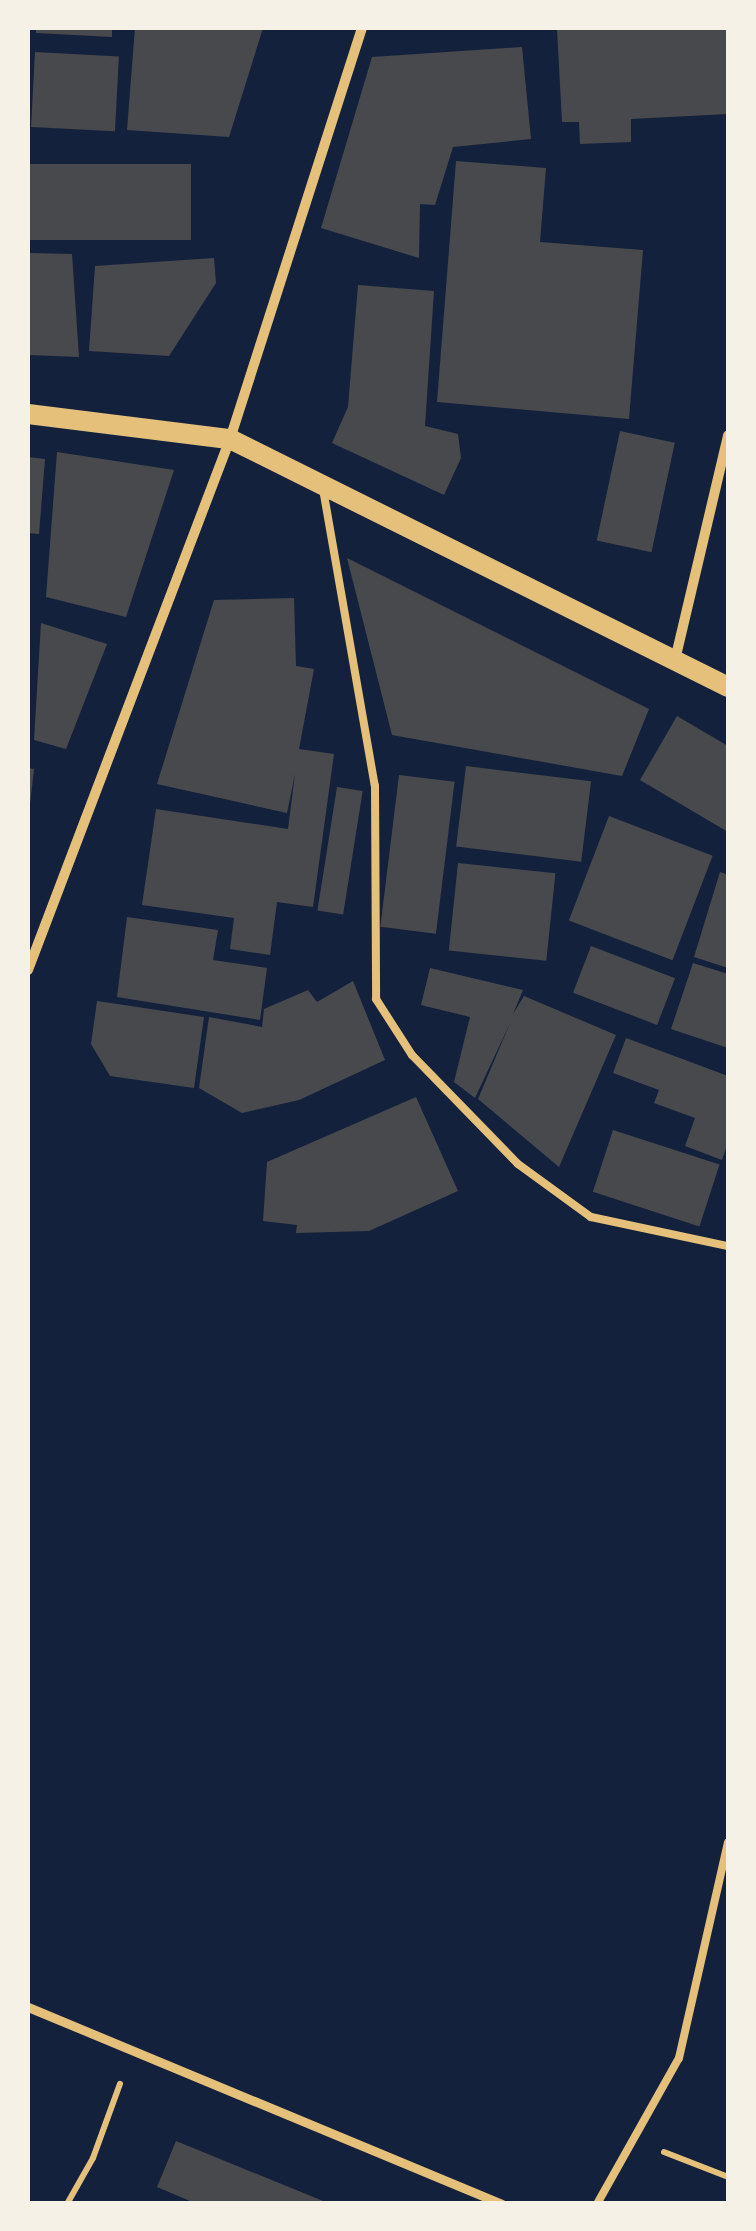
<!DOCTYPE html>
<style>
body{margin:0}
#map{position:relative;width:756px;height:2231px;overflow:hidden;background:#14213d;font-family:Helvetica,sans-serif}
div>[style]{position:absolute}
.building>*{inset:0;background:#48494c;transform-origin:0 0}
.path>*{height:6px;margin:-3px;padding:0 3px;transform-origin:3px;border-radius:3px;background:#e5c07b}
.service>*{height:8px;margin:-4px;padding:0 4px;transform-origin:4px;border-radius:4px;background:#e5c07b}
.pedestrian>*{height:9px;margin:-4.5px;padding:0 4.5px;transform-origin:4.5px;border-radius:4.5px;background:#e5c07b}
.minor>*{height:10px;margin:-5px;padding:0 5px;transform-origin:5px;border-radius:5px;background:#e5c07b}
.secondary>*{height:20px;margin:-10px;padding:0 10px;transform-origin:10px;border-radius:10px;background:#e5c07b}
span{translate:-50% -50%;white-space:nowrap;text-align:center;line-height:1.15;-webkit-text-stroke:8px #f6f1e7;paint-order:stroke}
.frame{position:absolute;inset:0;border:30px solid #f6f1e7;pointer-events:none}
</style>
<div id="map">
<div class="building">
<i style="clip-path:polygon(36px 28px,112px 28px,112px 37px,36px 33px)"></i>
<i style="clip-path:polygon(135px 28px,263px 28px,229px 137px,127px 130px)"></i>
<i style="clip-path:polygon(728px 28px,728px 114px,631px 119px,631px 142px,580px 144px,579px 122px,562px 122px,557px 29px)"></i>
<i style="clip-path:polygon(522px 47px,531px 139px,453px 147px,435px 205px,420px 204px,419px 258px,321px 228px,372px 57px)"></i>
<i style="left:35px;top:52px;width:84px;height:75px;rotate:3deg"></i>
<i style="clip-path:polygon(456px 161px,546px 168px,540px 242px,643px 250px,629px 419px,437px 402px)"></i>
<i style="left:28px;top:164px;width:163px;height:76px"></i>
<i style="clip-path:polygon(28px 253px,72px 254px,79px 357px,28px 355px)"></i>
<i style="clip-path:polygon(214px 258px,216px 283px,169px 356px,89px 351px,95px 266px)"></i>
<i style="clip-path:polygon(358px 285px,434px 291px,425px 426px,458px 434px,461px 458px,444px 495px,332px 443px,348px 407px)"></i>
<i style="left:620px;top:431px;width:56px;height:112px;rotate:12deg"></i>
<i style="clip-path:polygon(57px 452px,174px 470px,126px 617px,46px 597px)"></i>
<i style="clip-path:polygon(28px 457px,45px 459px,39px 534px,28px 533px)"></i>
<i style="clip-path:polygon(347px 558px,649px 709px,622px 776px,392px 735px)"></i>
<i style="clip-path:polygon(294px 598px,296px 666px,314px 669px,299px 749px,334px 754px,313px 907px,277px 902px,270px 955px,230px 949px,234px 918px,142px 905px,156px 809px,288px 829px,295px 774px,287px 813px,157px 784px,214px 600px)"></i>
<i style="clip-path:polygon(41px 623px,107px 644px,66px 749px,34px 740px)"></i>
<i style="clip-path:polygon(677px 716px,728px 746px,728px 832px,640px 780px)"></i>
<i style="left:466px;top:766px;width:126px;height:81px;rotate:7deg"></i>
<i style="clip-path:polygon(28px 768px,34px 769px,30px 804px,28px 804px)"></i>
<i style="left:399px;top:775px;width:56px;height:153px;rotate:7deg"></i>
<i style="left:337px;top:787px;width:26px;height:125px;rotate:9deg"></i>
<i style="left:609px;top:816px;width:111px;height:112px;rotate:21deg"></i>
<i style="left:458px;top:863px;width:98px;height:88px;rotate:6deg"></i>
<i style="clip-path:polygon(720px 872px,728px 875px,728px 968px,694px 957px)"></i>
<i style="clip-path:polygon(127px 917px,218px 930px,213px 960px,267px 968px,260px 1020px,117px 997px)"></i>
<i style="left:591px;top:946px;width:90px;height:50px;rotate:21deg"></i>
<i style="clip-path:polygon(693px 963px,728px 974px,728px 1048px,671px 1029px)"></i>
<i style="clip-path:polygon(430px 968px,523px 990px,513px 1014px,524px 996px,616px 1035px,559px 1167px,478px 1099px,511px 1021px,475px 1098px,454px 1082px,470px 1017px,421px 1005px)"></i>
<i style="clip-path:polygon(353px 981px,385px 1060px,299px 1100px,242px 1113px,199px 1088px,209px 1017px,262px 1027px,264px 1009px,308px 990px,317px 1002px)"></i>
<i style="clip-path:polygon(97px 1001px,204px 1017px,194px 1088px,110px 1076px,91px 1044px)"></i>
<i style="clip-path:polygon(626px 1038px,728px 1076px,728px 1142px,722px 1160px,685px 1146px,695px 1118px,654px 1103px,659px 1090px,613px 1073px)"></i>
<i style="clip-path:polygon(416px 1097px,458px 1191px,369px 1231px,296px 1233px,297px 1225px,263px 1221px,267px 1162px)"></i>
<i style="left:613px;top:1130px;width:112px;height:65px;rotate:18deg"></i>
<i style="clip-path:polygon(176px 2141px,328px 2203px,328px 2204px,197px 2204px,157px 2187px)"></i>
</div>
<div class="path">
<i style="left:664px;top:2152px;width:69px;rotate:21.3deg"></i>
<i style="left:67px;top:2204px;width:53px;rotate:-60.5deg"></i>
<i style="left:93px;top:2158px;width:79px;rotate:-70deg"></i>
</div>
<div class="service">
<i style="left:323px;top:489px;width:302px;rotate:80.1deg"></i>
<i style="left:375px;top:786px;width:213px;rotate:89.7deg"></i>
<i style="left:376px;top:999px;width:67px;rotate:57.3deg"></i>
<i style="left:412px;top:1055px;width:152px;rotate:45.8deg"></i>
<i style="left:518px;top:1164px;width:90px;rotate:36deg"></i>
<i style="left:591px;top:1217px;width:140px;rotate:12deg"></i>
<i style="left:597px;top:2204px;width:167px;rotate:-60.7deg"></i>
<i style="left:679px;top:2058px;width:221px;rotate:-77.2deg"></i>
</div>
<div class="pedestrian">
<i style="left:28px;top:2007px;width:513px;rotate:22.57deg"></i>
</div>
<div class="minor">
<i style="left:675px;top:660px;width:231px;rotate:-76.7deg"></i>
<i style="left:28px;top:970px;width:568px;rotate:-69.17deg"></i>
<i style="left:230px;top:439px;width:432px;rotate:-72.2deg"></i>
</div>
<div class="secondary">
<i style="left:28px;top:414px;width:204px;rotate:7.1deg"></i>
<i style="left:230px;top:439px;width:556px;rotate:26.47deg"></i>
</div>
<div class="frame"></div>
</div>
